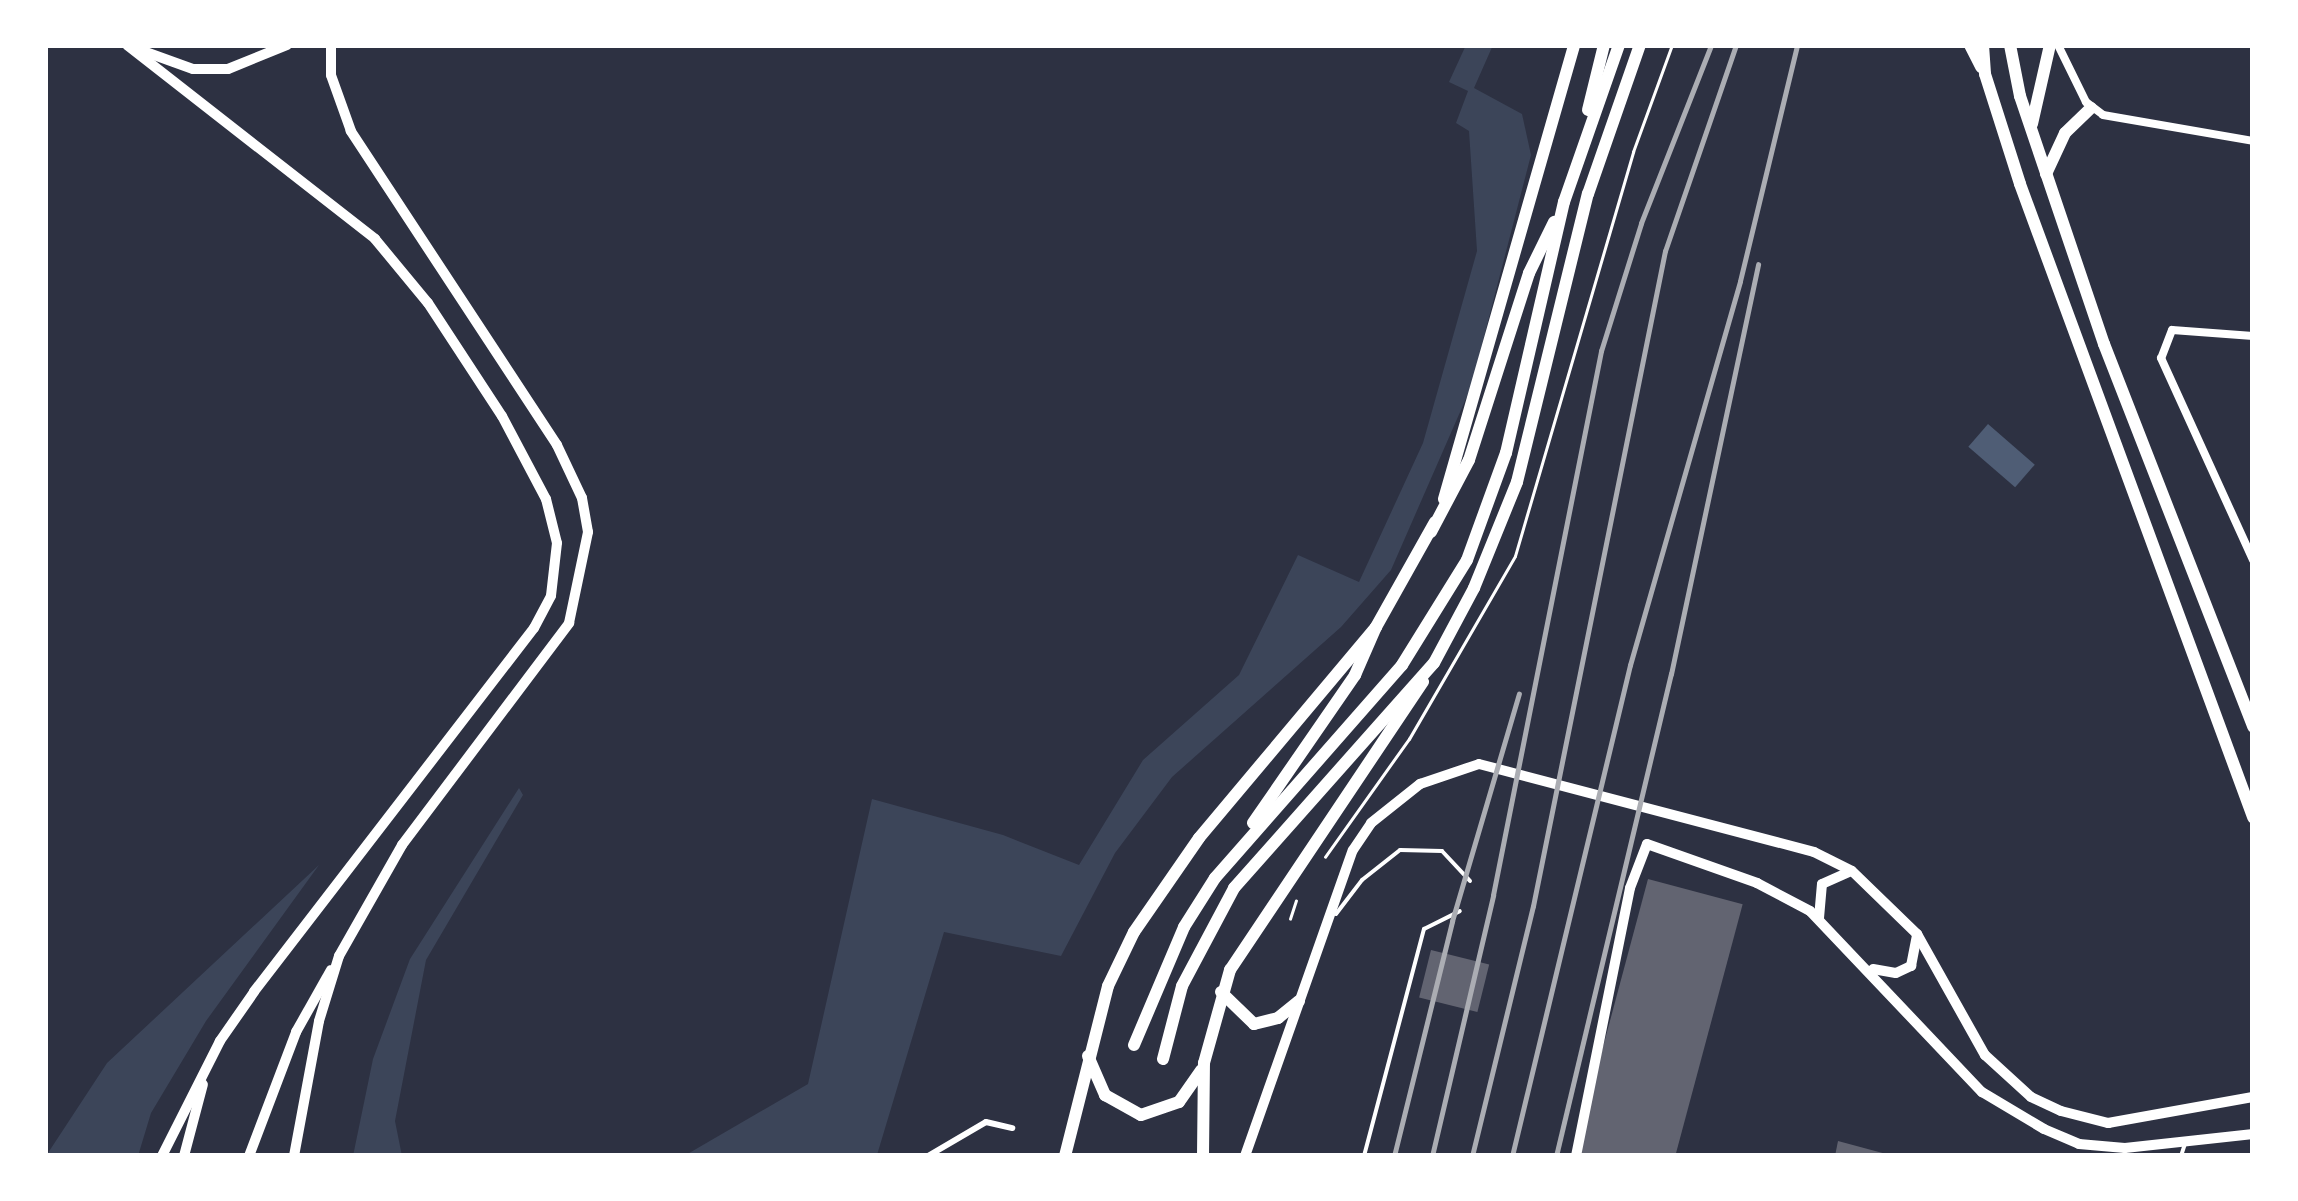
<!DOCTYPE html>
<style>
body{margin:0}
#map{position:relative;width:2298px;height:1201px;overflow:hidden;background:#2d3142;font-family:"Alegreya Sans",sans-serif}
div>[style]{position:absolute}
.green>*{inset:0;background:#3c4559}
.water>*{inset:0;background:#4f5d75;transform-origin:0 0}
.building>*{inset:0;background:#626471;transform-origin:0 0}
.path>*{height:2.5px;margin:-1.25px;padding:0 1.25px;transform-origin:1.25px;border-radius:1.25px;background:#fff}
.service>*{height:4px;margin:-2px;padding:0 2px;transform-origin:2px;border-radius:2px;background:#fff}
.pedestrian>*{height:6px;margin:-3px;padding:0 3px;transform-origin:3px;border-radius:3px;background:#fff}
.minor>*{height:8px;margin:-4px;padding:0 4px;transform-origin:4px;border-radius:4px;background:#fff}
.tertiary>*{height:10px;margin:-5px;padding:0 5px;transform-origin:5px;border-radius:5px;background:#fff}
.primary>*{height:12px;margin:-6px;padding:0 6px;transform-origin:6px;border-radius:6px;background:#fff}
.trunk>*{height:12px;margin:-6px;padding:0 6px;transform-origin:6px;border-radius:6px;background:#fff}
.rail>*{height:5px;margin:-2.5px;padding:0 2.5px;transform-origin:2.5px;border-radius:2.5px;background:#abadb3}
span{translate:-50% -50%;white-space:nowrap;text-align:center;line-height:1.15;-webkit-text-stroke:8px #fff;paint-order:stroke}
.frame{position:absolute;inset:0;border:48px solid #fff;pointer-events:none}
</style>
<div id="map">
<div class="green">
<i style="clip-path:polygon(1466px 45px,1493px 45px,1474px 88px,1522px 114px,1531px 155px,1471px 387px,1391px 570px,1341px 627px,1172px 777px,1115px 853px,1061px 956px,944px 932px,877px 1155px,684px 1156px,808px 1084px,872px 799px,1003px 835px,1079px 865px,1143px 760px,1239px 675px,1298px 555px,1359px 582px,1423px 443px,1477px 251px,1469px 131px,1456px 123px,1468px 91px,1449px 82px)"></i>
<i style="clip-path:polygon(519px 788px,523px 795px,426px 960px,395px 1121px,402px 1156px,353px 1156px,373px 1059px,410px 959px)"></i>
<i style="clip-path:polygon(319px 865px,206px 1021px,151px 1113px,138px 1156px,46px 1156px,107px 1063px)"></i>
</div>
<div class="water">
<i style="left:1988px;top:424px;width:62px;height:30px;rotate:41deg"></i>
</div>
<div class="building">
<i style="left:1648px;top:879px;width:98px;height:285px;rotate:15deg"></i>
<i style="left:1431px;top:950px;width:60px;height:49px;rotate:14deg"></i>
<i style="clip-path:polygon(1838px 1141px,1890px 1155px,1890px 1156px,1835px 1156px)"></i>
</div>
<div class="path">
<i style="left:1325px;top:857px;width:145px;rotate:-54.6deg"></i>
<i style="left:1409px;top:739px;width:211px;rotate:-59.9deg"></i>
<i style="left:1515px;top:556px;width:421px;rotate:-73.7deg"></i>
<i style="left:1633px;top:152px;width:114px;rotate:-70deg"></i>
<i style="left:1290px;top:919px;width:19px;rotate:-72deg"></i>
</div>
<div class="service">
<i style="left:1336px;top:914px;width:43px;rotate:-52.6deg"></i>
<i style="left:1362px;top:880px;width:48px;rotate:-38.3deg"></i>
<i style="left:1400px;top:850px;width:42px;rotate:1.4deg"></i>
<i style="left:1442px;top:851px;width:41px;rotate:47deg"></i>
<i style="left:1364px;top:1156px;width:235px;rotate:-75.2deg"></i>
<i style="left:1424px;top:929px;width:40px;rotate:-26.6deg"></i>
<i style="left:2181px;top:1156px;width:13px;rotate:-72deg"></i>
</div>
<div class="pedestrian">
<i style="left:928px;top:1156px;width:67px;rotate:-30.4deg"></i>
<i style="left:986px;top:1122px;width:27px;rotate:13deg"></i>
</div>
<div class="minor">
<i style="left:2058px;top:45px;width:64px;rotate:63.8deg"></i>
<i style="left:2086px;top:102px;width:21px;rotate:37deg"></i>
<i style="left:2103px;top:115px;width:152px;rotate:9.8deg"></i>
<i style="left:2253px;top:336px;width:81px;rotate:-175.8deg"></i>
<i style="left:2172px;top:330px;width:30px;rotate:111deg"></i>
<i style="left:2161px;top:358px;width:222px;rotate:65.5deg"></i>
</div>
<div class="tertiary">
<i style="left:127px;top:45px;width:315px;rotate:38deg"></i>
<i style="left:375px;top:239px;width:83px;rotate:50.4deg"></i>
<i style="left:428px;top:303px;width:135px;rotate:56.8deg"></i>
<i style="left:502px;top:416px;width:94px;rotate:62.1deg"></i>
<i style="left:546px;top:499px;width:45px;rotate:76deg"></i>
<i style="left:557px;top:543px;width:53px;rotate:96.5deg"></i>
<i style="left:551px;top:596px;width:36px;rotate:118deg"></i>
<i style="left:534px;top:628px;width:459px;rotate:127.6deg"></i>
<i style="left:254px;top:992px;width:60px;rotate:124.8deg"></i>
<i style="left:220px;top:1041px;width:129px;rotate:116.8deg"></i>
<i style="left:143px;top:51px;width:53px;rotate:19.8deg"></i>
<i style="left:193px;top:69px;width:35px"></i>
<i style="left:228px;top:69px;width:64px;rotate:-22.1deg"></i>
<i style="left:1819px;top:918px;width:34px;rotate:-85deg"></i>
<i style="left:1822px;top:884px;width:32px;rotate:-24deg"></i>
<i style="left:1873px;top:969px;width:23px;rotate:10deg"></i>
<i style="left:1896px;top:973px;width:17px;rotate:-25deg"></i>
<i style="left:1911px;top:966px;width:32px;rotate:-79deg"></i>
<i style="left:184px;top:1156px;width:74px;rotate:-75.2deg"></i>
<i style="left:249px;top:1156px;width:133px;rotate:-69.2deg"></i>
<i style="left:296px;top:1032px;width:71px;rotate:-60.6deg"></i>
<i style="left:294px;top:1156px;width:137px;rotate:-79.5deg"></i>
<i style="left:319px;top:1021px;width:68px;rotate:-72.9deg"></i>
<i style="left:339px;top:956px;width:128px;rotate:-60.4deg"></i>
<i style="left:402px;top:845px;width:278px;rotate:-53deg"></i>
<i style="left:569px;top:623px;width:93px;rotate:-78.2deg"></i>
<i style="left:588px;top:532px;width:35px;rotate:-100deg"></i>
<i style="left:582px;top:498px;width:59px;rotate:-115.3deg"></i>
<i style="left:557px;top:445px;width:376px;rotate:-123.3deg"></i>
<i style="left:351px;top:131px;width:59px;rotate:-109.7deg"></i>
<i style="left:331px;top:75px;width:30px;rotate:-90deg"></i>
<i style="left:1245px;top:1156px;width:324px;rotate:-70.6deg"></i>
<i style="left:1353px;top:850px;width:32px;rotate:-56deg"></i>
<i style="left:1371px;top:823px;width:63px;rotate:-38.5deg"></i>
<i style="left:1420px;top:784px;width:62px;rotate:-18.7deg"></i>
<i style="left:1479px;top:764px;width:346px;rotate:14.7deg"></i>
<i style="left:1814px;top:852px;width:42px;rotate:26.6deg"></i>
<i style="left:1852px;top:871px;width:91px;rotate:44.1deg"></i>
<i style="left:1917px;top:934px;width:139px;rotate:60.7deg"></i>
<i style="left:1985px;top:1055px;width:62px;rotate:42.4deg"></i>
<i style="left:2031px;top:1097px;width:33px;rotate:25deg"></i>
<i style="left:2061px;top:1111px;width:49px;rotate:14.3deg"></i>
<i style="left:2108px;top:1123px;width:147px;rotate:-10.2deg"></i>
<i style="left:1576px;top:1156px;width:273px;rotate:-78.6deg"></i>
<i style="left:1630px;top:888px;width:47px;rotate:-68.9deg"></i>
<i style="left:1647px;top:844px;width:117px;rotate:19.5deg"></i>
<i style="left:1757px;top:883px;width:60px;rotate:27.8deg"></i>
<i style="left:1810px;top:911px;width:250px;rotate:46.5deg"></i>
<i style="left:1982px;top:1092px;width:72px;rotate:30.8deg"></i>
<i style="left:2044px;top:1129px;width:38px;rotate:23deg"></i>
<i style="left:2079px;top:1144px;width:46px;rotate:5deg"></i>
<i style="left:2125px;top:1148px;width:129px;rotate:-6.2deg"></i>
</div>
<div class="primary">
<i style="left:1970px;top:45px;width:25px;rotate:63deg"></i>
<i style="left:1983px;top:45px;width:29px;rotate:86deg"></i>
<i style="left:1985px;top:74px;width:115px;rotate:72.3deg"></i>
<i style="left:2020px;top:184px;width:675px;rotate:69.79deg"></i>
<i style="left:2010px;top:45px;width:52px;rotate:78.9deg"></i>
<i style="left:2020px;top:96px;width:262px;rotate:71.3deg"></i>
<i style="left:2104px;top:344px;width:411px;rotate:68.7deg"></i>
<i style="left:2032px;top:124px;width:81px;rotate:-77.2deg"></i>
<i style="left:2046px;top:174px;width:45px;rotate:-65.1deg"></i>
<i style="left:2065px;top:133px;width:36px;rotate:-44deg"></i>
<i style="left:1444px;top:499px;width:472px;rotate:-74deg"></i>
<i style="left:1221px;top:992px;width:46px;rotate:44.1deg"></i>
<i style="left:1254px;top:1024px;width:25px;rotate:-14deg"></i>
<i style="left:1278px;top:1018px;width:27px;rotate:-39deg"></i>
<i style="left:1088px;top:1056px;width:43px;rotate:66.4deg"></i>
<i style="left:1105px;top:1095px;width:41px;rotate:29.1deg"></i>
<i style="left:1141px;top:1115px;width:40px;rotate:-18.9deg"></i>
<i style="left:1179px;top:1102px;width:39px;rotate:-55deg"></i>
<i style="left:1065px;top:1156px;width:175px;rotate:-75.8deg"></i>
<i style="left:1108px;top:986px;width:60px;rotate:-64.3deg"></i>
<i style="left:1134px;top:932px;width:114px;rotate:-55.3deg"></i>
<i style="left:1199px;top:838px;width:275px;rotate:-50deg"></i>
<i style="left:1376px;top:627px;width:120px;rotate:-60.7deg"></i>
<i style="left:1203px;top:1156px;width:93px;rotate:-89.4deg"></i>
<i style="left:1204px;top:1063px;width:97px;rotate:-74.4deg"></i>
<i style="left:1230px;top:970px;width:347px;rotate:-56.2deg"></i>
</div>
<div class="trunk">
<i style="left:1588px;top:110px;width:67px;rotate:-76.2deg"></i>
<i style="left:1431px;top:532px;width:81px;rotate:-62.2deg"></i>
<i style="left:1469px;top:460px;width:196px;rotate:-72.2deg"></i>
<i style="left:1529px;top:273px;width:57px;rotate:-63.9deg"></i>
<i style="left:1253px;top:823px;width:180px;rotate:-55.4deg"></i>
<i style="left:1355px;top:675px;width:52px;rotate:-66.4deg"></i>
<i style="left:1134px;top:1045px;width:128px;rotate:-67deg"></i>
<i style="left:1184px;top:927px;width:58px;rotate:-57.7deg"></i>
<i style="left:1215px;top:878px;width:283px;rotate:-48.7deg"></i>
<i style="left:1402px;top:665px;width:123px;rotate:-58.2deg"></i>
<i style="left:1467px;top:560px;width:114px;rotate:-70deg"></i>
<i style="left:1506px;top:453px;width:258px;rotate:-77deg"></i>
<i style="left:1564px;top:202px;width:166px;rotate:-70.7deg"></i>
<i style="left:1163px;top:1059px;width:75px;rotate:-75.4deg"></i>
<i style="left:1182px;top:986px;width:111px;rotate:-62deg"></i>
<i style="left:1234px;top:888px;width:301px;rotate:-48.4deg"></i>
<i style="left:1434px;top:663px;width:85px;rotate:-61.9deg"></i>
<i style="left:1474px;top:588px;width:114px;rotate:-67.9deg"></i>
<i style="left:1517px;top:482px;width:297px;rotate:-76.2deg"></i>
<i style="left:1588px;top:194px;width:158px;rotate:-70.8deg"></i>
</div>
<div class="rail">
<i style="left:1394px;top:1156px;width:242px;rotate:-76.1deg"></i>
<i style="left:1452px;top:921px;width:237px;rotate:-73.6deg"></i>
<i style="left:1432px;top:1156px;width:268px;rotate:-76.8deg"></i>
<i style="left:1493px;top:895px;width:555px;rotate:-78.77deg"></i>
<i style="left:1601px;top:351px;width:134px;rotate:-72.6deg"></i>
<i style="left:1641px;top:223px;width:191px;rotate:-68.5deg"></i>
<i style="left:1472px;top:1156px;width:257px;rotate:-76.3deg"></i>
<i style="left:1533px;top:906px;width:668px;rotate:-78.61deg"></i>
<i style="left:1665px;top:251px;width:218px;rotate:-71deg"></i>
<i style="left:1512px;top:1156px;width:505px;rotate:-76.49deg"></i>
<i style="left:1630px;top:665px;width:399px;rotate:-74deg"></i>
<i style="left:1740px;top:281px;width:243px;rotate:-76.4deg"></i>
<i style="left:1556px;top:1156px;width:496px;rotate:-76.6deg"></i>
<i style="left:1671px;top:674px;width:419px;rotate:-78deg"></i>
</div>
<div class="frame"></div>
</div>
